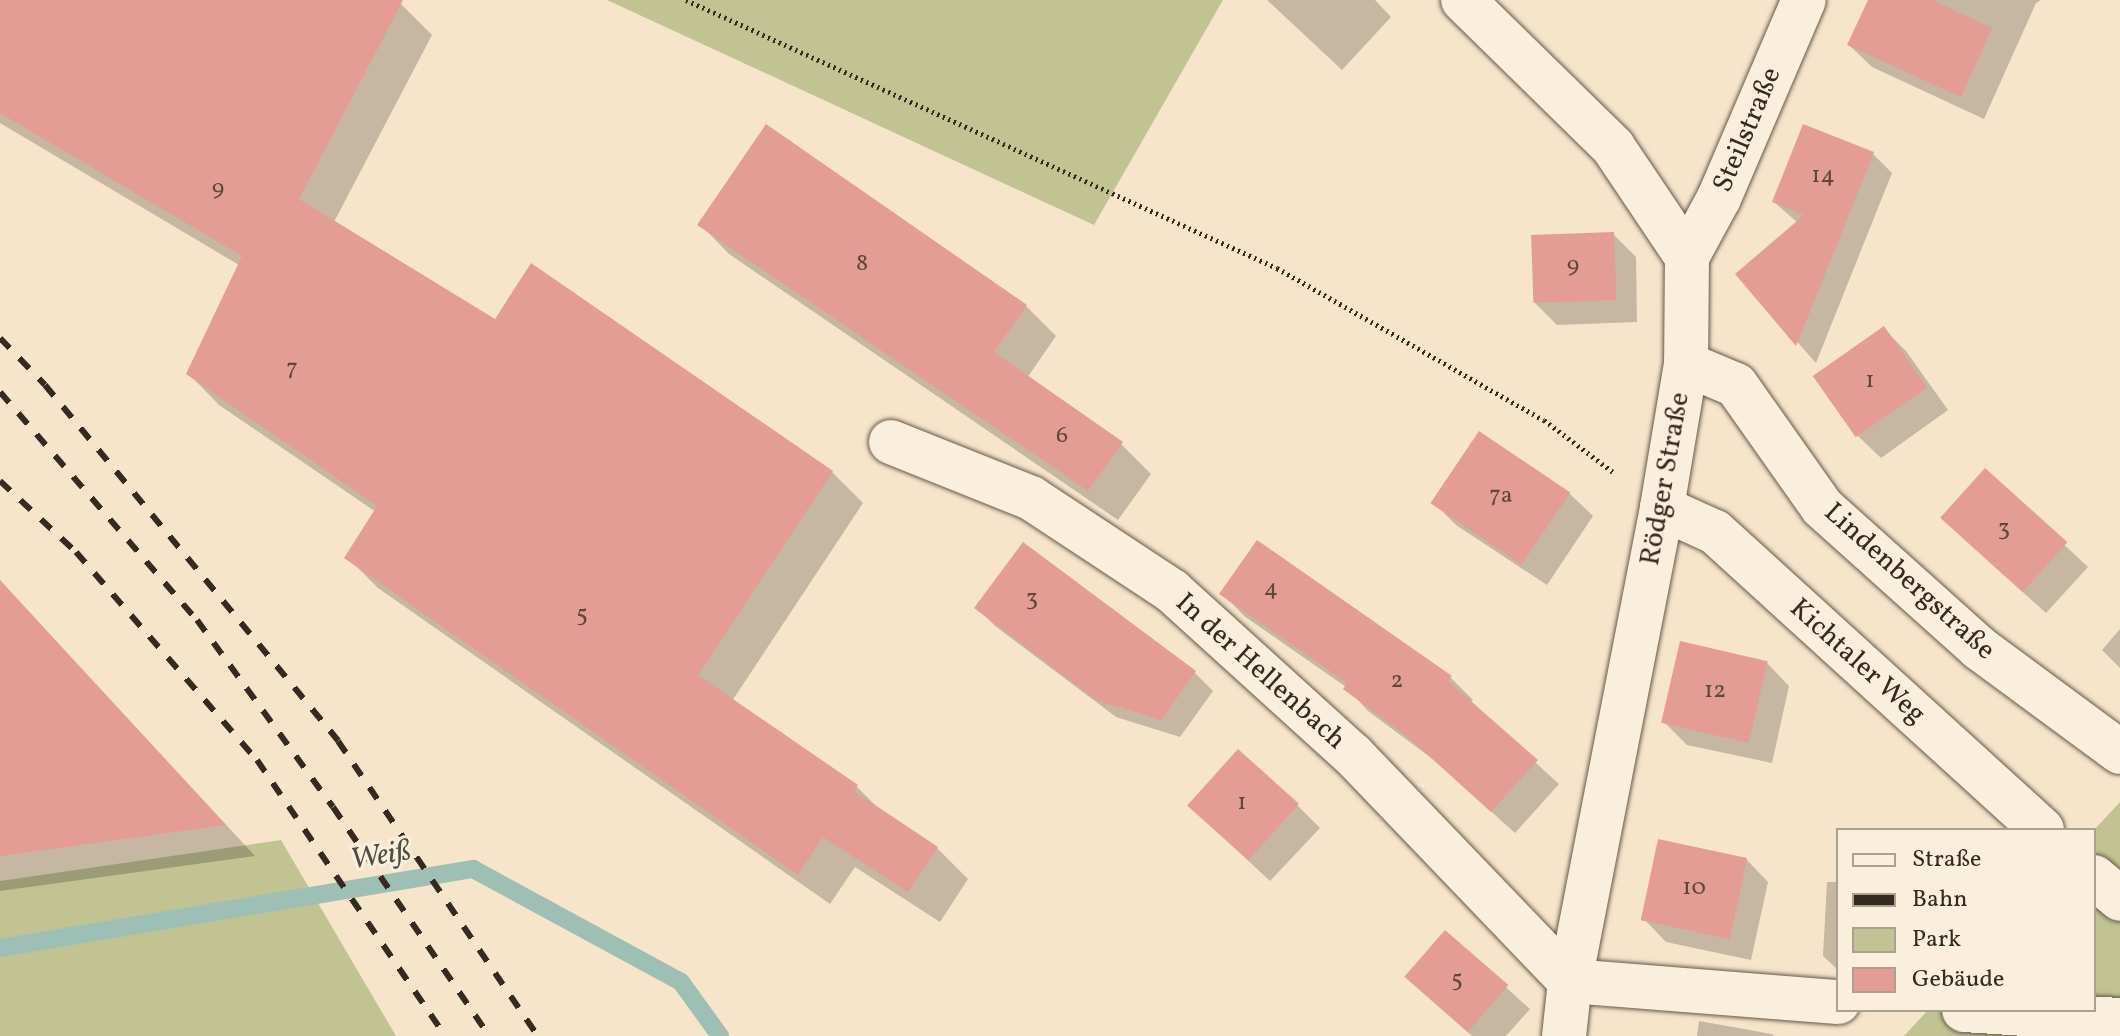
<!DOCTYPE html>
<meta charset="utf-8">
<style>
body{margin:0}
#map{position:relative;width:2120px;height:1036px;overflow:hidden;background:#f7e5cb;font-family:Vollkorn,serif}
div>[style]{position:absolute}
.green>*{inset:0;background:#c2c393}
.shadow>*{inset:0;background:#0003}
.stream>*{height:18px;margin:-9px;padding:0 9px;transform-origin:9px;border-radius:9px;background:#9ebfb3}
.building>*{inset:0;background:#e39d95;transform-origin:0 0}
.path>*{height:5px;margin-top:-2.5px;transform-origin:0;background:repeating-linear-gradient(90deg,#342a1f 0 2px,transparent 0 6px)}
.roads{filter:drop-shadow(0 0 2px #65594a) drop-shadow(0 0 2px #65594a)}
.minor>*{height:44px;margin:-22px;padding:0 22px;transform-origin:22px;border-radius:22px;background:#faeedd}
.rail>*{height:6px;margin-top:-3px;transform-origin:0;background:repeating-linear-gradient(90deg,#342a1f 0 14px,transparent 0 28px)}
span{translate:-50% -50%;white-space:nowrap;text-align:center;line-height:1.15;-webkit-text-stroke:6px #faeedd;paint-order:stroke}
.number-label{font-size:24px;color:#60473c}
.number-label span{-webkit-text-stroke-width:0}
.street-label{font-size:28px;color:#342a1f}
.water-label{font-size:30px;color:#4e4f44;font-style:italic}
.legend{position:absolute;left:1836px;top:828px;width:260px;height:184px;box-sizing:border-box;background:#faeedd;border:2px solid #aba091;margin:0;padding:10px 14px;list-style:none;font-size:24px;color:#342a1f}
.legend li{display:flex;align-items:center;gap:16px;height:40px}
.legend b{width:40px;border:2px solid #aba091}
</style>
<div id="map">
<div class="green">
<i style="clip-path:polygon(607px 0,1223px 0,1094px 225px)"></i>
<i style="clip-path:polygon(2120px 802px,2120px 1036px,1904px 1036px,1928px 1010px,2094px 1010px,2094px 830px)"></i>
<i style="clip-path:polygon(281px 840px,396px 1036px,0 1036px,0 881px)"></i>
</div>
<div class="shadow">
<i style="clip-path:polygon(0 0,395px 0,401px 4px,432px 35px,334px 222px,496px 322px,832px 472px,863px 503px,732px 701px,857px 787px,881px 811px,937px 848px,968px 879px,940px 922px,855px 867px,830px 904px,378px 588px,347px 557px,376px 512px,219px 405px,188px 373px,239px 265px,0 123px)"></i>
<i style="clip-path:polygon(1267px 0,1375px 0,1391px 17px,1342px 70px)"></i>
<i style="clip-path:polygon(1870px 0,2041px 0,2036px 3px,1984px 119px,1872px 67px,1849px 45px)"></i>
<i style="clip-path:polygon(1873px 154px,1892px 173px,1816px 363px,1737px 274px,1798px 223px,1774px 202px)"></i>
<i style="clip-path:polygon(700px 224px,1026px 306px,1056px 336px,1027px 378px,1121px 444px,1151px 474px,1118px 520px,729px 254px)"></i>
<i style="clip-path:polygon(1613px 234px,1636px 257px,1637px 322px,1557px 325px,1534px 302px)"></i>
<i style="clip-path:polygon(1884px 329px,1906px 351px,1948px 410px,1881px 458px,1858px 436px)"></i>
<i style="clip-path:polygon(1480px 434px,1570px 494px,1593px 516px,1547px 585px,1456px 525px,1434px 503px)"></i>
<i style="clip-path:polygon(1985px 471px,2088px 567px,2046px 613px,1965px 540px)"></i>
<i style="clip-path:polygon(1023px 545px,1195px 673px,1213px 691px,1180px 737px,1116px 717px,995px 626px,976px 607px)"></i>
<i style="clip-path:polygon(0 581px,255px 856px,0 891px)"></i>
<i style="clip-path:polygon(1222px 593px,1450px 677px,1473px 700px,1470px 703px,1559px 784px,1515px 833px,1434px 760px,1368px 711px,1346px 687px,1244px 616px)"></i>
<i style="clip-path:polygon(2120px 629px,2120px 668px,2102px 650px)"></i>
<i style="clip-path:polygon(1767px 663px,1789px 686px,1772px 763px,1687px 745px,1664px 722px)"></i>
<i style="clip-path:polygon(1297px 805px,1320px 828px,1270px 881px,1212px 827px)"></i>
<i style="clip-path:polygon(1746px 859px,1768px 882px,1751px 960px,1666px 942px,1644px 919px)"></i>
<i style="clip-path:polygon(1827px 882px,1838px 882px,1838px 970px,1823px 956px)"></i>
<i style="clip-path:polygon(1445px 932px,1530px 1009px,1506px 1036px,1472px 1036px,1430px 999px)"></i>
<i style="clip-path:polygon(1699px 1021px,1772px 1034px,1774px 1036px,1697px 1036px)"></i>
</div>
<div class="stream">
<i style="left:0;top:948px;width:480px;rotate:-9.5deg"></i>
<i style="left:473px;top:869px;width:237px;rotate:28.5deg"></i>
<i style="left:681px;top:982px;width:67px;rotate:54.2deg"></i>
</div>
<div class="building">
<i style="clip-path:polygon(0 0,403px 0,299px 199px,495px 319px,531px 263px,833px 471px,698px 675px,858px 785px,854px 791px,938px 847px,908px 892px,823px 837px,798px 875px,344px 558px,377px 506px,186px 374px,242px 256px,0 113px)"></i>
<i style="clip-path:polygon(1868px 0,1932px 0,1992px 28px,1961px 97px,1847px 45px)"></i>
<i style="clip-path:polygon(766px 124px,1027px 305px,994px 352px,1123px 442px,1088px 491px,697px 225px)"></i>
<i style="clip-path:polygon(1803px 124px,1874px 152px,1796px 346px,1735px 274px,1804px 215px,1772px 202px)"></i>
<i style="left:1614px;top:232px;width:68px;height:83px;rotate:88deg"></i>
<i style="left:1884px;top:326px;width:75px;height:87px;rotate:55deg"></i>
<i style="left:1479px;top:431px;width:110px;height:87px;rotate:34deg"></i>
<i style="left:1985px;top:468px;width:111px;height:67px;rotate:42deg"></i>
<i style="clip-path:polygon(1257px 540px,1452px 676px,1448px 681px,1538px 760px,1491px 812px,1409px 738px,1343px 689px,1347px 683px,1219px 594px)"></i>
<i style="clip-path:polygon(1023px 542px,1196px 671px,1161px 720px,1096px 700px,974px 608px)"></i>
<i style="clip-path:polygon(0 580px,226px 825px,0 856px)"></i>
<i style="left:1680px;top:641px;width:90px;height:84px;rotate:13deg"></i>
<i style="left:1238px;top:749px;width:82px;height:76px;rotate:42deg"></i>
<i style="left:1658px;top:839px;width:91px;height:83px;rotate:12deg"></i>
<i style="left:1445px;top:930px;width:84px;height:62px;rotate:41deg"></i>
</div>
<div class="path">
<i style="left:686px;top:0;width:649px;rotate:24.39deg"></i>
<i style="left:1277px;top:268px;width:307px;rotate:29.7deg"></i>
<i style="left:1544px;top:420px;width:86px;rotate:37deg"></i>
</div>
<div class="roads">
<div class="minor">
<i style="left:1463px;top:0;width:210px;rotate:44.4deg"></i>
<i style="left:1613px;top:147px;width:133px;rotate:56.1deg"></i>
<i style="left:1687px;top:257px;width:107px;rotate:90.5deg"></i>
<i style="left:1686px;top:364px;width:146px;rotate:99.5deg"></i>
<i style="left:1662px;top:508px;width:482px;rotate:101deg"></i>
<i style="left:1570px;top:981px;width:55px;rotate:96.2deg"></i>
<i style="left:1687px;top:257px;width:67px;rotate:-61.5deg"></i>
<i style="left:1719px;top:198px;width:215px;rotate:-66.8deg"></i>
<i style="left:1686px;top:364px;width:54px;rotate:22.8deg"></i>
<i style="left:1736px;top:385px;width:149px;rotate:54.8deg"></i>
<i style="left:1822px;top:507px;width:211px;rotate:41.9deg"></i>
<i style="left:1979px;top:648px;width:175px;rotate:36.4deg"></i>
<i style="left:891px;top:442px;width:151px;rotate:21.8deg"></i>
<i style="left:1031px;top:498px;width:169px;rotate:33.4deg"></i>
<i style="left:1172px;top:591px;width:244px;rotate:42.2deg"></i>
<i style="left:1353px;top:755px;width:313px;rotate:46.2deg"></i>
<i style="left:1662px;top:508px;width:58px;rotate:24.4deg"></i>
<i style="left:1715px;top:532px;width:442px;rotate:42.3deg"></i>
<i style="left:2094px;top:877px;width:34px;rotate:40deg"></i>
<i style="left:1570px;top:981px;width:269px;rotate:4.5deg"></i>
<i style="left:1964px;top:1010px;width:156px;rotate:3.7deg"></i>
</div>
</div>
<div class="rail">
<i style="left:0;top:338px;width:65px;rotate:46.2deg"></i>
<i style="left:45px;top:385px;width:461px;rotate:50.5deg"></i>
<i style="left:338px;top:741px;width:356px;rotate:55.9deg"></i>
<i style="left:0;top:392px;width:301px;rotate:49.2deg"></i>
<i style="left:197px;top:620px;width:231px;rotate:54deg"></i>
<i style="left:333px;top:807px;width:277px;rotate:55.7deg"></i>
<i style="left:0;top:481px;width:104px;rotate:43.1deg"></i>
<i style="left:76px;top:552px;width:276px;rotate:49deg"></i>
<i style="left:257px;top:760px;width:334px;rotate:55.7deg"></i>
</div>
<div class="number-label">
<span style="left:1823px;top:177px">14</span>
<span style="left:218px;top:190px">9</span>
<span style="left:862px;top:265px">8</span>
<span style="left:1573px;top:267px">9</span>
<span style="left:292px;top:370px">7</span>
<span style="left:1870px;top:382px">1</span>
<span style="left:1062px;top:437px">6</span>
<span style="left:1501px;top:497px">7a</span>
<span style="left:2004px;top:530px">3</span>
<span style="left:1271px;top:590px">4</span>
<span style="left:1032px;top:600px">3</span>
<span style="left:582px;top:616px">5</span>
<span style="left:1397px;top:682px">2</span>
<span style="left:1715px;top:692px">12</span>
<span style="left:1242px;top:804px">1</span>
<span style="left:1694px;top:889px">10</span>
<span style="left:1457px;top:981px">5</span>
</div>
<div class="street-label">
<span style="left:1748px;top:130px;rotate:-67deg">Steilstraße</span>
<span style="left:1666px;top:479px;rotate:-80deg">Rödger Straße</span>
<span style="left:1909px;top:582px;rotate:42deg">Lindenbergstraße</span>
<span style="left:1857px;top:662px;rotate:42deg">Kichtaler Weg</span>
<span style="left:1260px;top:672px;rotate:42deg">In der Hellenbach</span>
</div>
<div class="water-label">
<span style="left:381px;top:856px;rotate:-9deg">Weiß</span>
</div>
<ul class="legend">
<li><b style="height:10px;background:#faeedd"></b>Straße</li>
<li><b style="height:10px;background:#342a1f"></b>Bahn</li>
<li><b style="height:22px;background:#c2c393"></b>Park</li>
<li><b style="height:22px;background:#e39d95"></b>Gebäude</li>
</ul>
</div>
